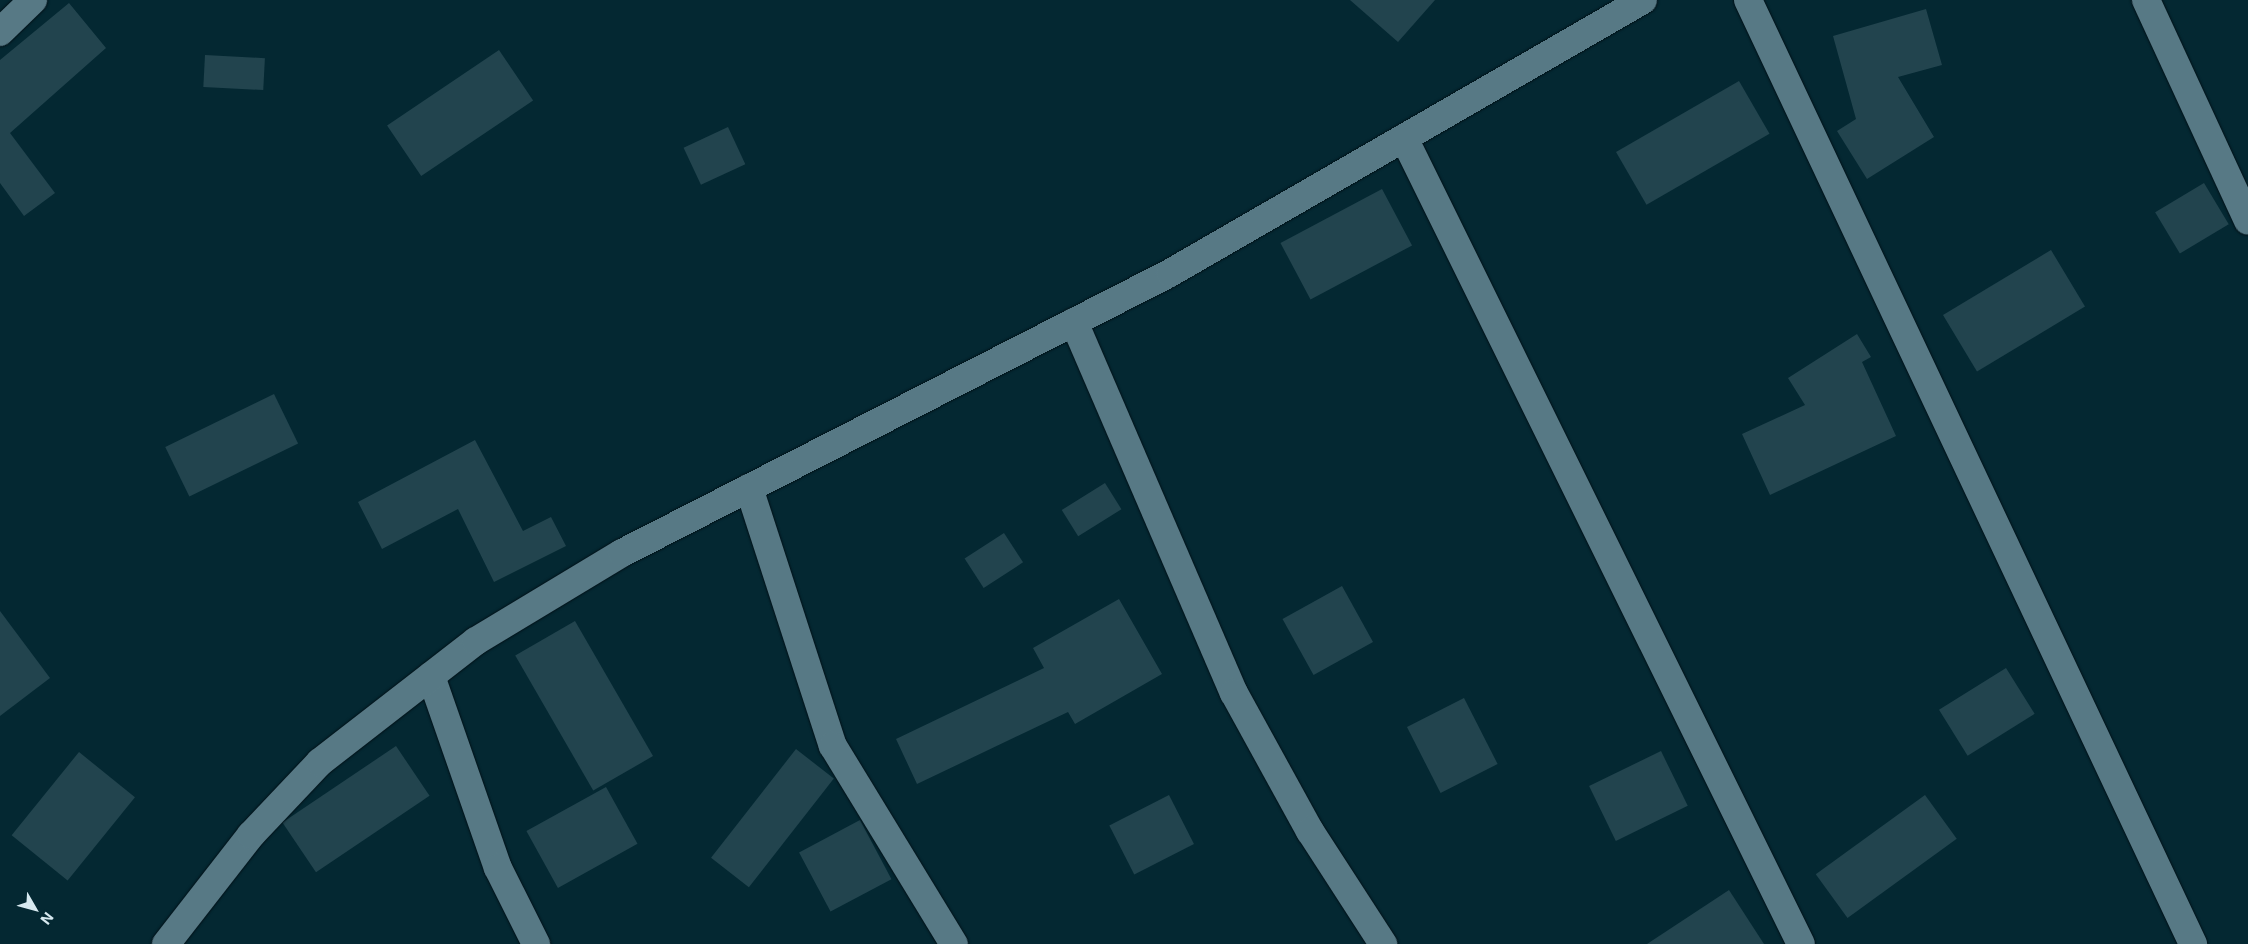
<!DOCTYPE html>
<style>
body{margin:0}
#map{position:relative;width:2248px;height:944px;overflow:hidden;background:#042832;font-family:Inter,sans-serif}
div>[style]{position:absolute}
.building>*{inset:0;background:#22444e;transform-origin:0 0}
.roads{filter:drop-shadow(0 0 1px #001017) drop-shadow(0 0 1px #001017)}
.minor>*{height:28px;margin:-14px;padding:0 14px;transform-origin:14px;border-radius:14px;background:#577985}
span{translate:-50% -50%;white-space:nowrap;text-align:center;line-height:1.15;-webkit-text-stroke:4px #042832;paint-order:stroke}
.north{position:absolute;left:10px;top:884px;width:50px;height:50px;-webkit-text-stroke:4px #042832;paint-order:stroke;rotate:128deg;font-size:14px;font-weight:700;line-height:20px;text-align:center;color:#d7e9f0}
.north::after{content:'';display:block;margin:auto;width:18px;height:22px;background:#d7e9f0;clip-path:polygon(50% 0,100% 100%,50% 72%,0 100%)}
</style>
<div id="map">
<div class="building">
<i style="clip-path:polygon(1350px 0,1435px 0,1398px 42px)"></i>
<i style="clip-path:polygon(69px 3px,106px 48px,10px 133px,55px 193px,24px 216px,0 183px,0 60px)"></i>
<i style="clip-path:polygon(1926px 9px,1942px 65px,1898px 77px,1934px 137px,1867px 179px,1837px 131px,1856px 119px,1833px 36px)"></i>
<i style="left:499px;top:50px;width:61px;height:135px;rotate:56deg"></i>
<i style="left:205px;top:55px;width:60px;height:32px;rotate:3deg"></i>
<i style="left:1739px;top:81px;width:61px;height:142px;rotate:60deg"></i>
<i style="left:728px;top:127px;width:41px;height:49px;rotate:65deg"></i>
<i style="left:2204px;top:183px;width:48px;height:57px;rotate:59deg"></i>
<i style="left:1382px;top:189px;width:64px;height:115px;rotate:62deg"></i>
<i style="left:2051px;top:250px;width:66px;height:126px;rotate:59deg"></i>
<i style="clip-path:polygon(1857px 334px,1871px 357px,1862px 362px,1896px 436px,1770px 495px,1742px 434px,1805px 405px,1788px 378px)"></i>
<i style="left:274px;top:394px;width:55px;height:121px;rotate:64deg"></i>
<i style="clip-path:polygon(475px 440px,523px 531px,551px 517px,566px 546px,494px 582px,458px 509px,382px 549px,358px 502px)"></i>
<i style="left:1105px;top:483px;width:31px;height:51px;rotate:58deg"></i>
<i style="left:1004px;top:533px;width:35px;height:47px;rotate:57deg"></i>
<i style="left:1342px;top:586px;width:64px;height:68px;rotate:61deg"></i>
<i style="clip-path:polygon(1119px 599px,1162px 674px,1075px 724px,1068px 712px,917px 784px,896px 739px,1044px 668px,1033px 648px)"></i>
<i style="clip-path:polygon(0 611px,50px 678px,0 716px)"></i>
<i style="left:575px;top:621px;width:156px;height:69px;rotate:60deg"></i>
<i style="left:2006px;top:668px;width:54px;height:79px;rotate:58deg"></i>
<i style="left:1464px;top:698px;width:74px;height:64px;rotate:63deg"></i>
<i style="left:396px;top:746px;width:60px;height:137px;rotate:56deg"></i>
<i style="left:796px;top:749px;width:48px;height:138px;rotate:38deg"></i>
<i style="left:1661px;top:751px;width:61px;height:80px;rotate:64deg"></i>
<i style="left:79px;top:752px;width:72px;height:107px;rotate:39deg"></i>
<i style="left:606px;top:787px;width:65px;height:91px;rotate:61deg"></i>
<i style="left:1169px;top:795px;width:55px;height:67px;rotate:63deg"></i>
<i style="left:1925px;top:795px;width:54px;height:135px;rotate:54deg"></i>
<i style="left:860px;top:820px;width:67px;height:69px;rotate:62deg"></i>
<i style="clip-path:polygon(1729px 890px,1764px 944px,1647px 944px)"></i>
</div>
<div class="roads">
<div class="minor">
<i style="left:1748px;top:0;width:1044px;rotate:64.76deg"></i>
<i style="left:2146px;top:0;width:243px;rotate:65.2deg"></i>
<i style="left:0;top:32px;width:46px;rotate:-44.1deg"></i>
<i style="left:1404px;top:138px;width:898px;rotate:63.78deg"></i>
<i style="left:1074px;top:322px;width:404px;rotate:66.7deg"></i>
<i style="left:1234px;top:693px;width:158px;rotate:61.2deg"></i>
<i style="left:1310px;top:831px;width:135px;rotate:57.1deg"></i>
<i style="left:749px;top:488px;width:271px;rotate:72deg"></i>
<i style="left:833px;top:746px;width:232px;rotate:58.6deg"></i>
<i style="left:431px;top:676px;width:203px;rotate:70.8deg"></i>
<i style="left:498px;top:868px;width:85px;rotate:63.4deg"></i>
<i style="left:166px;top:944px;width:138px;rotate:-52.1deg"></i>
<i style="left:251px;top:835px;width:100px;rotate:-46.6deg"></i>
<i style="left:320px;top:762px;width:197px;rotate:-37.8deg"></i>
<i style="left:476px;top:641px;width:170px;rotate:-31.1deg"></i>
<i style="left:622px;top:553px;width:615px;rotate:-27.06deg"></i>
<i style="left:1170px;top:273px;width:546px;rotate:-29.99deg"></i>
</div>
</div>
<div class="north">N</div>
</div>
